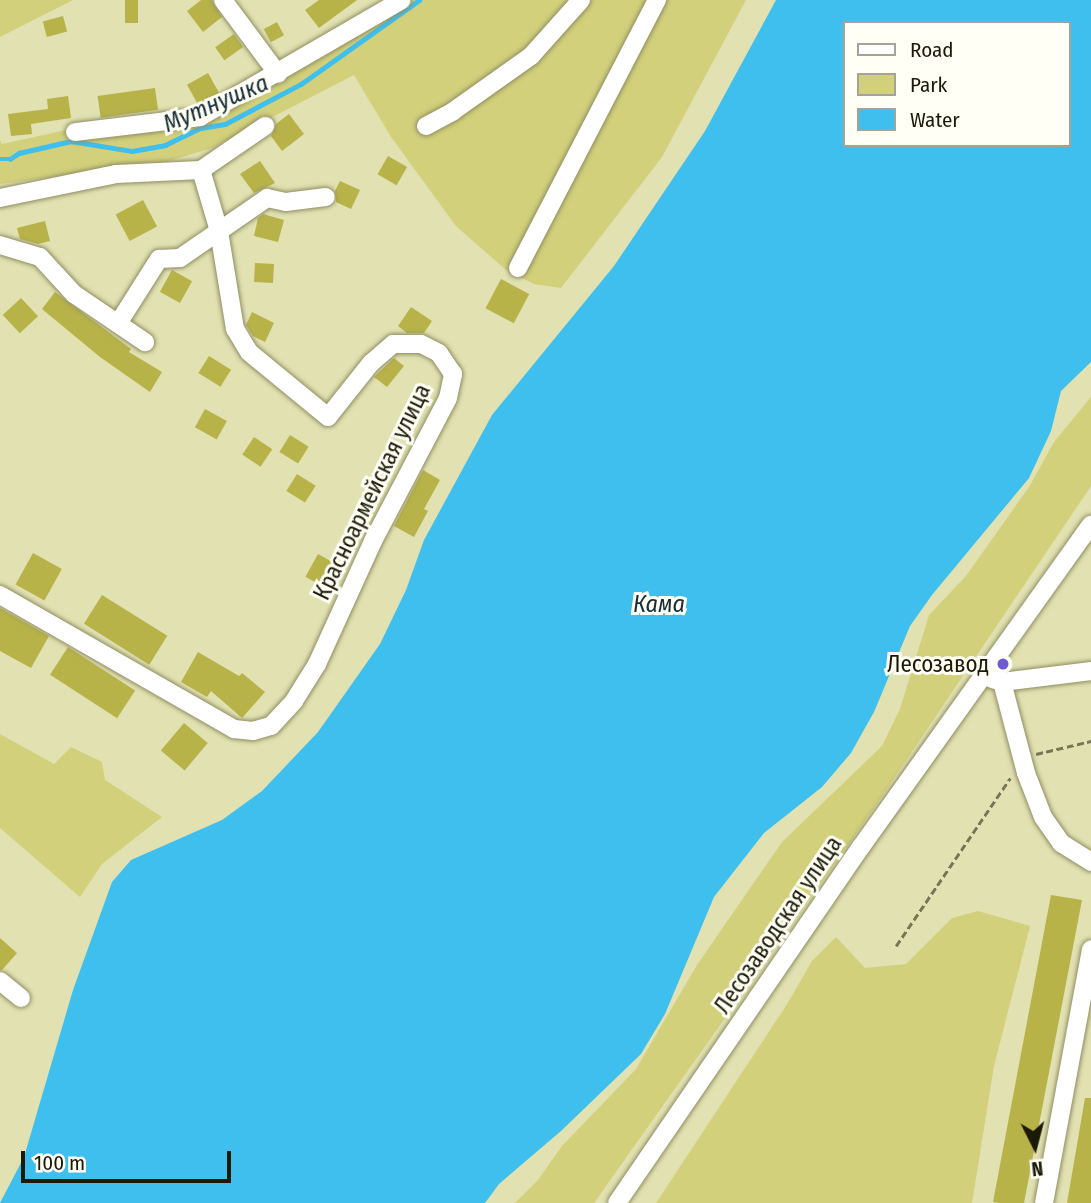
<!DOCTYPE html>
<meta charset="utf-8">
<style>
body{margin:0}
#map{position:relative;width:1091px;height:1203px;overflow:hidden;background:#e1e1b2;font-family:"Fira Sans Condensed",sans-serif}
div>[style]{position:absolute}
.green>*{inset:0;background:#d2d07b}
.water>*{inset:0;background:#3ebfee}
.stream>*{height:4.5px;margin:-2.25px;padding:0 2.25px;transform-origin:2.25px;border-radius:2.25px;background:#3ebfee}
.building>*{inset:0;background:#b7b349;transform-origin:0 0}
.path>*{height:2.5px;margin-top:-1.25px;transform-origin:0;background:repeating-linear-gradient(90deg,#767557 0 7px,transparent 0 10.5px)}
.roads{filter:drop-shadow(0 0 2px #8f8e62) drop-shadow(0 0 2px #8f8e62)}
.minor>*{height:18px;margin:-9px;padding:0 9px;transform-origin:9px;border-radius:9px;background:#fff}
.dots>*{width:19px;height:19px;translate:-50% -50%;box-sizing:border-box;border:4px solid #fffff6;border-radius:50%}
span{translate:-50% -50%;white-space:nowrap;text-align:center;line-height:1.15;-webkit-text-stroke:6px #fffff6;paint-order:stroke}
.street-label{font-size:23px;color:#1b1a09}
.poi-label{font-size:23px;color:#1b1a09}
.right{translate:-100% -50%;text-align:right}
.water-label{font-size:24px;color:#172c35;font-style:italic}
.legend{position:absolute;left:843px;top:21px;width:228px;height:126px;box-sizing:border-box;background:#fffff6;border:2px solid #a4a397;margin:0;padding:9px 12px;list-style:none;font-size:21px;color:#1b1a09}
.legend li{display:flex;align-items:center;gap:14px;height:35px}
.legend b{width:35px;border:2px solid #a4a397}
.north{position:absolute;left:1000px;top:1112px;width:70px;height:70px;-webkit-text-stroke:5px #fffff6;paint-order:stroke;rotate:174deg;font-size:19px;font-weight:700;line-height:28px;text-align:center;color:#1b1a09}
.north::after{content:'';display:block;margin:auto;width:24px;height:32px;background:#1b1a09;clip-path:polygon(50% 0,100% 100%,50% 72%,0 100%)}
.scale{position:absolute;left:21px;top:1151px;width:210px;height:32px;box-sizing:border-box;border:4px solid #1b1a09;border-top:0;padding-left:9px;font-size:21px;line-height:24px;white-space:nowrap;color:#1b1a09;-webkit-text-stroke:5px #fffff6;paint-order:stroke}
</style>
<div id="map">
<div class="green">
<i style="clip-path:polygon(0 0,73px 0,0 37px)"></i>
<i style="clip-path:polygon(409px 0,746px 0,662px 157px,561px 288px,534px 284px,506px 270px,456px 226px,391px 137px,354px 75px,212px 148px,166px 162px,0 184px,0 140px,2px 144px,71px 129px,201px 121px)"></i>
<i style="clip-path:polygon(1091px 397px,1091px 486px,874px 808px,594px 1203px,515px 1203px,538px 1180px,562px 1146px,636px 1069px,697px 965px,782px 842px,882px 746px,900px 709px,929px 615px,966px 576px,1029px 487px,1054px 442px)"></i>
<i style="clip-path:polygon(0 734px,54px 764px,71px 747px,102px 762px,105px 780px,162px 817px,102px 864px,80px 897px,0 828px)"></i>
<i style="clip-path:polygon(978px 911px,1030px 926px,994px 1066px,972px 1203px,656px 1203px,786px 1006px,812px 961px,836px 937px,865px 968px,906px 964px,952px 918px)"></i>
</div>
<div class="water">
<i style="clip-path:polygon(evenodd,776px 0,1091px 0,1091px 362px,1061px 391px,1051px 431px,1029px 478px,932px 595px,910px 626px,874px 712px,851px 753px,822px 787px,764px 833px,714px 897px,665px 1014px,641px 1054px,561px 1131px,499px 1184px,485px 1203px,0 1203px,24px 1157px,73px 990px,112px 882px,131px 860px,222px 820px,262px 791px,318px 732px,380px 644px,406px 590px,424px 540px,492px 415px,614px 266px,705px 131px,776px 0,844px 23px,1068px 23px,1068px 145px,844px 145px,844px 23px)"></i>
</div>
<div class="stream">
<i style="left:0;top:159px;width:10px"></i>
<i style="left:10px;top:159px;width:11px;rotate:-34deg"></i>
<i style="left:19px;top:153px;width:53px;rotate:-13deg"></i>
<i style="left:71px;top:141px;width:62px;rotate:9.3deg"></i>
<i style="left:132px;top:151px;width:34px;rotate:-10deg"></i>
<i style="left:165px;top:145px;width:39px;rotate:-26deg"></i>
<i style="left:200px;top:128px;width:25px;rotate:-9deg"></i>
<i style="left:225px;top:124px;width:86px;rotate:-27.8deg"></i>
<i style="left:301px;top:84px;width:145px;rotate:-35.4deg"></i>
</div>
<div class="building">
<i style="left:125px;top:0;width:13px;height:23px"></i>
<i style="clip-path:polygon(201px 0,212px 0,222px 17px,203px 32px,187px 11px)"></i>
<i style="clip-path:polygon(319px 0,357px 0,319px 28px,305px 10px)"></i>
<i style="left:63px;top:16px;width:16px;height:21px;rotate:75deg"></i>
<i style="left:277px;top:22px;width:15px;height:15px;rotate:62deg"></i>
<i style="left:234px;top:34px;width:16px;height:23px;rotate:55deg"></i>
<i style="left:208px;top:73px;width:23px;height:24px;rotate:61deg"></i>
<i style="left:155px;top:88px;width:22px;height:58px;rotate:82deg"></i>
<i style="clip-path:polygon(68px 96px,71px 118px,31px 124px,32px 134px,11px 136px,8px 114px,48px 109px,47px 99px)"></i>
<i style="clip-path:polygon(289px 114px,304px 134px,282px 151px,271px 136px,276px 124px)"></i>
<i style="left:388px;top:156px;width:22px;height:21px;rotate:30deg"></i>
<i style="clip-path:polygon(260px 161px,275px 183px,254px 193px,240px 174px)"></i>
<i style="clip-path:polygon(340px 181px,360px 190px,351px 209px,336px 202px,335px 191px)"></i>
<i style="left:143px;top:200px;width:30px;height:31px;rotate:62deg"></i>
<i style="clip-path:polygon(263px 214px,284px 220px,278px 242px,254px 236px,258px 218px)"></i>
<i style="clip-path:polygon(45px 221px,50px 241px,38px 244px,20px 239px,17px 228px)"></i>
<i style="left:255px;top:263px;width:19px;height:19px;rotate:3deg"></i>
<i style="left:172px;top:270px;width:23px;height:25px;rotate:29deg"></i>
<i style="left:501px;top:279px;width:32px;height:33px;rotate:28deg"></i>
<i style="clip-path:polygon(55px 292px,131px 349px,129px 352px,162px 372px,150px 392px,100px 357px,42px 309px)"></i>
<i style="left:21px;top:298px;width:25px;height:25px;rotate:47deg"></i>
<i style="clip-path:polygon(411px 307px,432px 321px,424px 333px,407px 333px,398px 326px)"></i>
<i style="clip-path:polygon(252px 312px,274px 323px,265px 342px,253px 336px,246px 325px)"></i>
<i style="left:209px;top:356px;width:26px;height:20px;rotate:32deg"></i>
<i style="clip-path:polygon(394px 358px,404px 366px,387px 387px,374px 377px)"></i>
<i style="left:205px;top:409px;width:25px;height:21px;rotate:29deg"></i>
<i style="left:290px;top:435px;width:22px;height:20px;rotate:32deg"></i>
<i style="left:254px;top:437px;width:22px;height:21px;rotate:34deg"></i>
<i style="clip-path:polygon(423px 470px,440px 480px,424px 509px,428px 511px,414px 537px,394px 526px)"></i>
<i style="left:297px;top:474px;width:22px;height:20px;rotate:32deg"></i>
<i style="left:33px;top:553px;width:33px;height:36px;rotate:29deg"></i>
<i style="left:318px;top:554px;width:23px;height:26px;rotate:29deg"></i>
<i style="left:102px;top:595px;width:77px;height:34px;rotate:32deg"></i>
<i style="clip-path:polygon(0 608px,49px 636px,31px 668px,0 651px)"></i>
<i style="left:68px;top:647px;width:80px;height:33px;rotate:33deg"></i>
<i style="clip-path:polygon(198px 652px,239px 676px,242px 673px,265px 692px,242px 718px,211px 691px,207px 697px,181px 682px)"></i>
<i style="left:184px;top:723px;width:31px;height:36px;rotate:40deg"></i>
<i style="clip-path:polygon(1051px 895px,1082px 900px,1024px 1203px,999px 1203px,993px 1202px)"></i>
<i style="clip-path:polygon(0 938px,17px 953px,2px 970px,0 970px)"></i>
<i style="clip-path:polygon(1085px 1098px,1091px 1098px,1091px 1203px,1067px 1203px)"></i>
</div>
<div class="path">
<i style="left:1036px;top:754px;width:57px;rotate:-13.3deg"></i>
<i style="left:896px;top:946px;width:203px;rotate:-55.8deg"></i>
</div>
<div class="roads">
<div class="minor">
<i style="left:223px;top:0;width:92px;rotate:53.4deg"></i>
<i style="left:426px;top:126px;width:30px;rotate:-28deg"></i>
<i style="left:452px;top:112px;width:97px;rotate:-35.3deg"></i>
<i style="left:531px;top:56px;width:75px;rotate:-48.2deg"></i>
<i style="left:75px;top:132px;width:126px;rotate:-6.8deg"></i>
<i style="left:200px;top:117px;width:233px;rotate:-30.1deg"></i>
<i style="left:0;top:198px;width:118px;rotate:-11.7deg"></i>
<i style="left:116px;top:174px;width:85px;rotate:-2.7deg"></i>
<i style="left:201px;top:170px;width:78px;rotate:-34.5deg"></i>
<i style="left:0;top:245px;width:42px;rotate:16.7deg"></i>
<i style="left:40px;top:257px;width:50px;rotate:47.4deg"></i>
<i style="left:74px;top:294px;width:86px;rotate:34.1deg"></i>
<i style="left:518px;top:268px;width:302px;rotate:-62.6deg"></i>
<i style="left:119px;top:322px;width:75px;rotate:-57.6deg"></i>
<i style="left:159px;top:259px;width:21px;rotate:-3deg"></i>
<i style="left:180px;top:258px;width:106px;rotate:-34.6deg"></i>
<i style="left:267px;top:198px;width:19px;rotate:12deg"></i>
<i style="left:286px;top:202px;width:40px;rotate:-7.1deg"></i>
<i style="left:0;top:595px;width:270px;rotate:29.8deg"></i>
<i style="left:234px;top:729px;width:19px;rotate:6deg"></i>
<i style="left:253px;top:731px;width:19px;rotate:-16deg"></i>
<i style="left:271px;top:726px;width:34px;rotate:-47deg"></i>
<i style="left:294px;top:701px;width:44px;rotate:-58.1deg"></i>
<i style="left:317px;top:664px;width:135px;rotate:-65.5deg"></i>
<i style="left:373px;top:541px;width:161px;rotate:-62.3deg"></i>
<i style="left:448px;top:398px;width:25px;rotate:-78deg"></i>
<i style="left:453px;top:374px;width:25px;rotate:-124deg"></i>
<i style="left:439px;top:353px;width:20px;rotate:-153deg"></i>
<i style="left:421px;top:344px;width:28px;rotate:180deg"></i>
<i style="left:393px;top:344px;width:29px;rotate:139deg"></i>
<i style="left:371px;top:363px;width:69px;rotate:128.5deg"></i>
<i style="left:328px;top:417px;width:102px;rotate:-140.6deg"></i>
<i style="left:249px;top:352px;width:27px;rotate:-121deg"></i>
<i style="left:235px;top:329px;width:99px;rotate:-99.3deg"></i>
<i style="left:219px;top:231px;width:64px;rotate:-106.4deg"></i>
<i style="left:992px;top:679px;width:10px;rotate:17deg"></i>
<i style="left:1002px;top:682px;width:90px;rotate:-7deg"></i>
<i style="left:1002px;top:682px;width:94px;rotate:75.2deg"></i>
<i style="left:1026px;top:773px;width:47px;rotate:68.9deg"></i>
<i style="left:1043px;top:817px;width:32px;rotate:55deg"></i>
<i style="left:1061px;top:843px;width:36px;rotate:32deg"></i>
<i style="left:0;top:981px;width:27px;rotate:39deg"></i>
<i style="left:617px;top:1203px;width:432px;rotate:-55.6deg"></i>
<i style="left:861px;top:847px;width:396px;rotate:-54.5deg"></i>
<i style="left:1044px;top:1203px;width:258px;rotate:-79.5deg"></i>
</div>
</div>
<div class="dots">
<i style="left:1003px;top:664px;background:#6f5ad4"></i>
</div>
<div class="street-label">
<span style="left:372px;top:492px;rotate:-64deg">Красноармейская улица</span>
<span style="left:778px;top:925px;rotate:-56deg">Лесозаводская улица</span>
</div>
<div class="poi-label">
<span class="right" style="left:989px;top:664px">Лесозавод</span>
</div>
<div class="water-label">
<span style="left:216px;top:104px;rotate:-23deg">Мутнушка</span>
<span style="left:659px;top:605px">Кама</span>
</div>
<ul class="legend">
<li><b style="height:9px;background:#fff"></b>Road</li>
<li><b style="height:19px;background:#d2d07b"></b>Park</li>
<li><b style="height:19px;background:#3ebfee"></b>Water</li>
</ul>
<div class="north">N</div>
<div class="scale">100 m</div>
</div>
